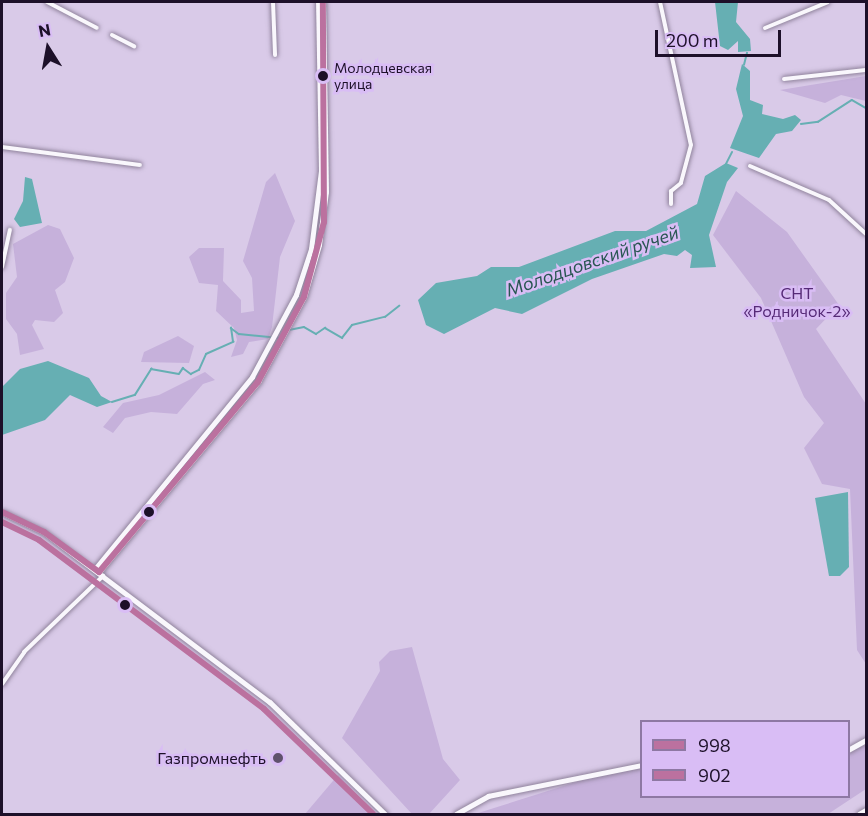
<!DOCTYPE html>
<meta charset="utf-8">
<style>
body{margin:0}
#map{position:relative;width:868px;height:816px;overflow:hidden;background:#d9cae8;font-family:Commissioner,sans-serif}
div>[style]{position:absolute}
.green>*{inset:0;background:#c6b1db}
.water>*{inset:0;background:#66afb3}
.stream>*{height:1.5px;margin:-0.75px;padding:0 0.75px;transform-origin:0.75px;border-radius:0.75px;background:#66afb3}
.roads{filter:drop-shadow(0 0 2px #90839c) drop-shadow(0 0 2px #90839c)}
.street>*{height:4px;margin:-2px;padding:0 2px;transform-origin:2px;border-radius:2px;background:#f9f7fc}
.secondary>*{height:4.5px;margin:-2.25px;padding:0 2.25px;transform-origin:2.25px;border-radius:2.25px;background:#f9f7fc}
.bus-1>*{height:6px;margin:-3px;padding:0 3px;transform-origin:3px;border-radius:3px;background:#bb719f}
.bus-2>*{height:6px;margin:-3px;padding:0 3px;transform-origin:3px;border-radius:3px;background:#bb719f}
.dots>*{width:16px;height:16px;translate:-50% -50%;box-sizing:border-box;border:3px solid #d9bdf5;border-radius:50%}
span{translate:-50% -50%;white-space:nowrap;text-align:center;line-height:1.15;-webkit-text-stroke:5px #d9bdf5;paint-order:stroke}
.bus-label{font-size:14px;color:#1d1029}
.left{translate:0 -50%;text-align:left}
.park-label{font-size:16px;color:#562a77}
.poi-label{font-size:16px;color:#1d1029}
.right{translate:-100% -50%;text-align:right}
.water-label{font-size:18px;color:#285652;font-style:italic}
.frame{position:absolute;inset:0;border:3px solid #1d1029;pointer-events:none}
.legend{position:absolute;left:640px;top:720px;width:210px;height:78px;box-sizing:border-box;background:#d9bdf5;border:2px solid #8e78a3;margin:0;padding:8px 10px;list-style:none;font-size:18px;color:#1d1029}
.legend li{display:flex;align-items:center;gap:12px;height:30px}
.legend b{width:30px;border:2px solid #8e78a3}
.north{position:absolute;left:18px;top:18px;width:60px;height:60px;-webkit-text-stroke:4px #d9bdf5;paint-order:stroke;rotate:349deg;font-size:16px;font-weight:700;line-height:24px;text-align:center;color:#1d1029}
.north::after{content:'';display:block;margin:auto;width:21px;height:27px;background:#1d1029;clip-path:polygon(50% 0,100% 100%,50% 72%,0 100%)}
.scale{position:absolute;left:655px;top:30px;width:126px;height:27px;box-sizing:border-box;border:3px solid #1d1029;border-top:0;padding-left:8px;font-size:18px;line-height:21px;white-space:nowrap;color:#1d1029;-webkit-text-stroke:4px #d9bdf5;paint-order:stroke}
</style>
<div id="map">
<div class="green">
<i style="clip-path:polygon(866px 76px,866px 101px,841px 95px,825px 103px,780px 90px)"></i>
<i style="clip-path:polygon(275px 173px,295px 221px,280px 257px,272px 327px,268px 339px,249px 342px,243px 354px,231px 357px,237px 340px,234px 328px,216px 311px,218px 285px,199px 283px,189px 257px,199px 248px,224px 248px,223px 281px,241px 300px,241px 313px,254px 311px,252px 278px,243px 261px,266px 182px)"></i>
<i style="clip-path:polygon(736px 191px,787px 232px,839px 305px,816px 329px,866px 404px,866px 664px,857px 650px,850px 489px,822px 484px,804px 448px,824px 423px,804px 397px,761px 298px,713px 235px)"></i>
<i style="clip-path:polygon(48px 225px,60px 229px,74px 258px,65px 282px,55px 290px,63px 313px,54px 322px,35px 320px,32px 325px,44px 349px,20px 355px,17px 334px,6px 319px,6px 293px,17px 277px,13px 244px)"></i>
<i style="clip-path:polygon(178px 336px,194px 346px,189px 363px,141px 362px,144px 352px)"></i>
<i style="clip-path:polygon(205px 372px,215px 380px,203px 384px,177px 414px,151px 412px,125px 418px,113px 433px,103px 427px,123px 403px,159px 395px)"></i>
<i style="clip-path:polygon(412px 647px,443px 759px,460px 780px,429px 814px,412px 814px,342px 738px,380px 671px,379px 662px,390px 651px)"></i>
<i style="clip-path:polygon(866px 745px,866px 789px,828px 814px,475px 814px,592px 777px,641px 768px,642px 796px,848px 796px,849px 752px)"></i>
<i style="clip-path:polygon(338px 775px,376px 814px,305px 814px)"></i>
</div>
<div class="water">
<i style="clip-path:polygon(715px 2px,738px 2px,736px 22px,750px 39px,751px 51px,738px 52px,738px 41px,728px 50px,720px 46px)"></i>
<i style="clip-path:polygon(742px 64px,750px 71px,750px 100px,763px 105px,762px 114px,783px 119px,795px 115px,801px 120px,792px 131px,776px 134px,759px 158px,730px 148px,743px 116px,736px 89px)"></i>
<i style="clip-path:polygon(726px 163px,738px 168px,727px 182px,709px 235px,716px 267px,690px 268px,692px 255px,685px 250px,677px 256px,664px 254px,592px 279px,522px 314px,495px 308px,444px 334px,426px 325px,418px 300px,436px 283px,477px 276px,491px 267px,519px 267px,615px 231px,646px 231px,697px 204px,705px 176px)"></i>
<i style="clip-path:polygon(25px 177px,32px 179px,42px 223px,20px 227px,14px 219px,23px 201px)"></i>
<i style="clip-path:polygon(48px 361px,89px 378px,101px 396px,112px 402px,97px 407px,70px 395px,45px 420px,2px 435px,2px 387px,20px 369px)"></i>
<i style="clip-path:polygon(848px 492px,849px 567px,840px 576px,829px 576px,815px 498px)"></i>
</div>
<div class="stream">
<i style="left:744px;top:65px;width:12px;rotate:-76deg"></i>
<i style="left:801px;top:124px;width:17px;rotate:-7deg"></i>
<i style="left:818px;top:122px;width:40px;rotate:-32.9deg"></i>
<i style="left:852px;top:100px;width:16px;rotate:30deg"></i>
<i style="left:726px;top:164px;width:13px;rotate:-63deg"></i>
<i style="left:289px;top:330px;width:15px;rotate:-11deg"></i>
<i style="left:304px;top:327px;width:14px;rotate:30deg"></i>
<i style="left:316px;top:334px;width:11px;rotate:-34deg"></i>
<i style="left:325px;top:328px;width:20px;rotate:30deg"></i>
<i style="left:342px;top:338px;width:16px;rotate:-52deg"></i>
<i style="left:352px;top:325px;width:34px;rotate:-14deg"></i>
<i style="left:385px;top:317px;width:18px;rotate:-38deg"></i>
<i style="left:112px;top:402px;width:24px;rotate:-17deg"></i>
<i style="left:135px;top:395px;width:31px;rotate:-58deg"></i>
<i style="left:151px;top:369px;width:28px;rotate:10deg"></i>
<i style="left:179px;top:374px;width:7px;rotate:-56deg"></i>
<i style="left:183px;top:368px;width:10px;rotate:37deg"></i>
<i style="left:191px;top:374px;width:9px;rotate:-27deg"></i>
<i style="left:199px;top:370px;width:17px;rotate:-66deg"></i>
<i style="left:206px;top:354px;width:30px;rotate:-24deg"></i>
<i style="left:233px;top:342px;width:14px;rotate:-98deg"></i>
<i style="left:231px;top:328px;width:10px;rotate:37deg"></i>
<i style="left:239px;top:334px;width:40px;rotate:5.7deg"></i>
</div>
<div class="roads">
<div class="street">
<i style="left:47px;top:2px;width:56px;rotate:27.5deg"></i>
<i style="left:273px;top:2px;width:53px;rotate:87.8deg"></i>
<i style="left:660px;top:2px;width:146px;rotate:77.8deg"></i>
<i style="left:691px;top:145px;width:39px;rotate:105deg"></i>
<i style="left:681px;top:183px;width:13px;rotate:141deg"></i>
<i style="left:671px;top:191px;width:13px;rotate:90deg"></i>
<i style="left:765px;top:28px;width:68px;rotate:-22.4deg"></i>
<i style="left:112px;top:35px;width:25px;rotate:27deg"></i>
<i style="left:784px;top:79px;width:82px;rotate:-6.3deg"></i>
<i style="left:2px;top:147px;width:139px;rotate:7.4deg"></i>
<i style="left:750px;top:166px;width:86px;rotate:23.3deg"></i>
<i style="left:829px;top:200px;width:50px;rotate:42.6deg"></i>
<i style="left:2px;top:267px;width:38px;rotate:-78deg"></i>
<i style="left:2px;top:684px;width:39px;rotate:-55deg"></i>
<i style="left:24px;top:652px;width:110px;rotate:-43.9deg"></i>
</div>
<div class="secondary">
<i style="left:2px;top:512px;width:47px;rotate:25.5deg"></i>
<i style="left:44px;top:532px;width:283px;rotate:37deg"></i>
<i style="left:270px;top:702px;width:161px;rotate:44.2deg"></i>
<i style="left:95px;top:569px;width:248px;rotate:-50.7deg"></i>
<i style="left:252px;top:377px;width:93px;rotate:-61.8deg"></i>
<i style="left:296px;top:295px;width:48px;rotate:-71.9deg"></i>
<i style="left:311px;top:249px;width:79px;rotate:-82.7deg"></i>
<i style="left:321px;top:171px;width:169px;rotate:-91deg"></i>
<i style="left:99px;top:572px;width:248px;rotate:-50.1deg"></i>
<i style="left:258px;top:382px;width:97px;rotate:-61.6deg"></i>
<i style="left:304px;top:297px;width:54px;rotate:-73.9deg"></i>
<i style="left:319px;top:245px;width:53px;rotate:-82.5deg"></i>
<i style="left:326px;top:192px;width:190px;rotate:-90.9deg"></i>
<i style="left:848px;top:750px;width:21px;rotate:-29deg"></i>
<i style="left:456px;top:814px;width:37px;rotate:-29deg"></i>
<i style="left:488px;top:796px;width:157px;rotate:-11.4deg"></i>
<i style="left:859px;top:814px;width:8px;rotate:-30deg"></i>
</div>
</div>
<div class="bus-1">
<i style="left:2px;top:512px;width:47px;rotate:25.5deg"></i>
<i style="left:44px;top:532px;width:68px;rotate:36deg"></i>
<i style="left:99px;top:572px;width:248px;rotate:-50.1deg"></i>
<i style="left:258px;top:382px;width:97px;rotate:-61.6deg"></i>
<i style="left:304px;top:297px;width:78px;rotate:-75.1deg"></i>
<i style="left:324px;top:222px;width:220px;rotate:-90.3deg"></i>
</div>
<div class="bus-2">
<i style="left:2px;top:522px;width:41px;rotate:25.9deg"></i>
<i style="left:39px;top:540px;width:281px;rotate:36.9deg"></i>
<i style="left:264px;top:709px;width:151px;rotate:43.9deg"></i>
</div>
<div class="dots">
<i style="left:323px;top:76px;background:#1d1029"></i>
<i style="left:149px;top:512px;background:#1d1029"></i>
<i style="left:125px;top:605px;background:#1d1029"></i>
<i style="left:278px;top:758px;background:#5f516c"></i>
</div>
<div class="bus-label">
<span class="left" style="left:334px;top:76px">Молодцевская<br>улица</span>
</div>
<div class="park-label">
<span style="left:797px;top:302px">СНТ<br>«Родничок-2»</span>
</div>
<div class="poi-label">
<span class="right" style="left:266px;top:758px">Газпромнефть</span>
</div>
<div class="water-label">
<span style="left:592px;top:261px;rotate:-19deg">Молодцовский ручей</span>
</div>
<div class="frame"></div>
<ul class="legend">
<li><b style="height:8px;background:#bb719f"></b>998</li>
<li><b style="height:8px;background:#bb719f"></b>902</li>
</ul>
<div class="north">N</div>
<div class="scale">200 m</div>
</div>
